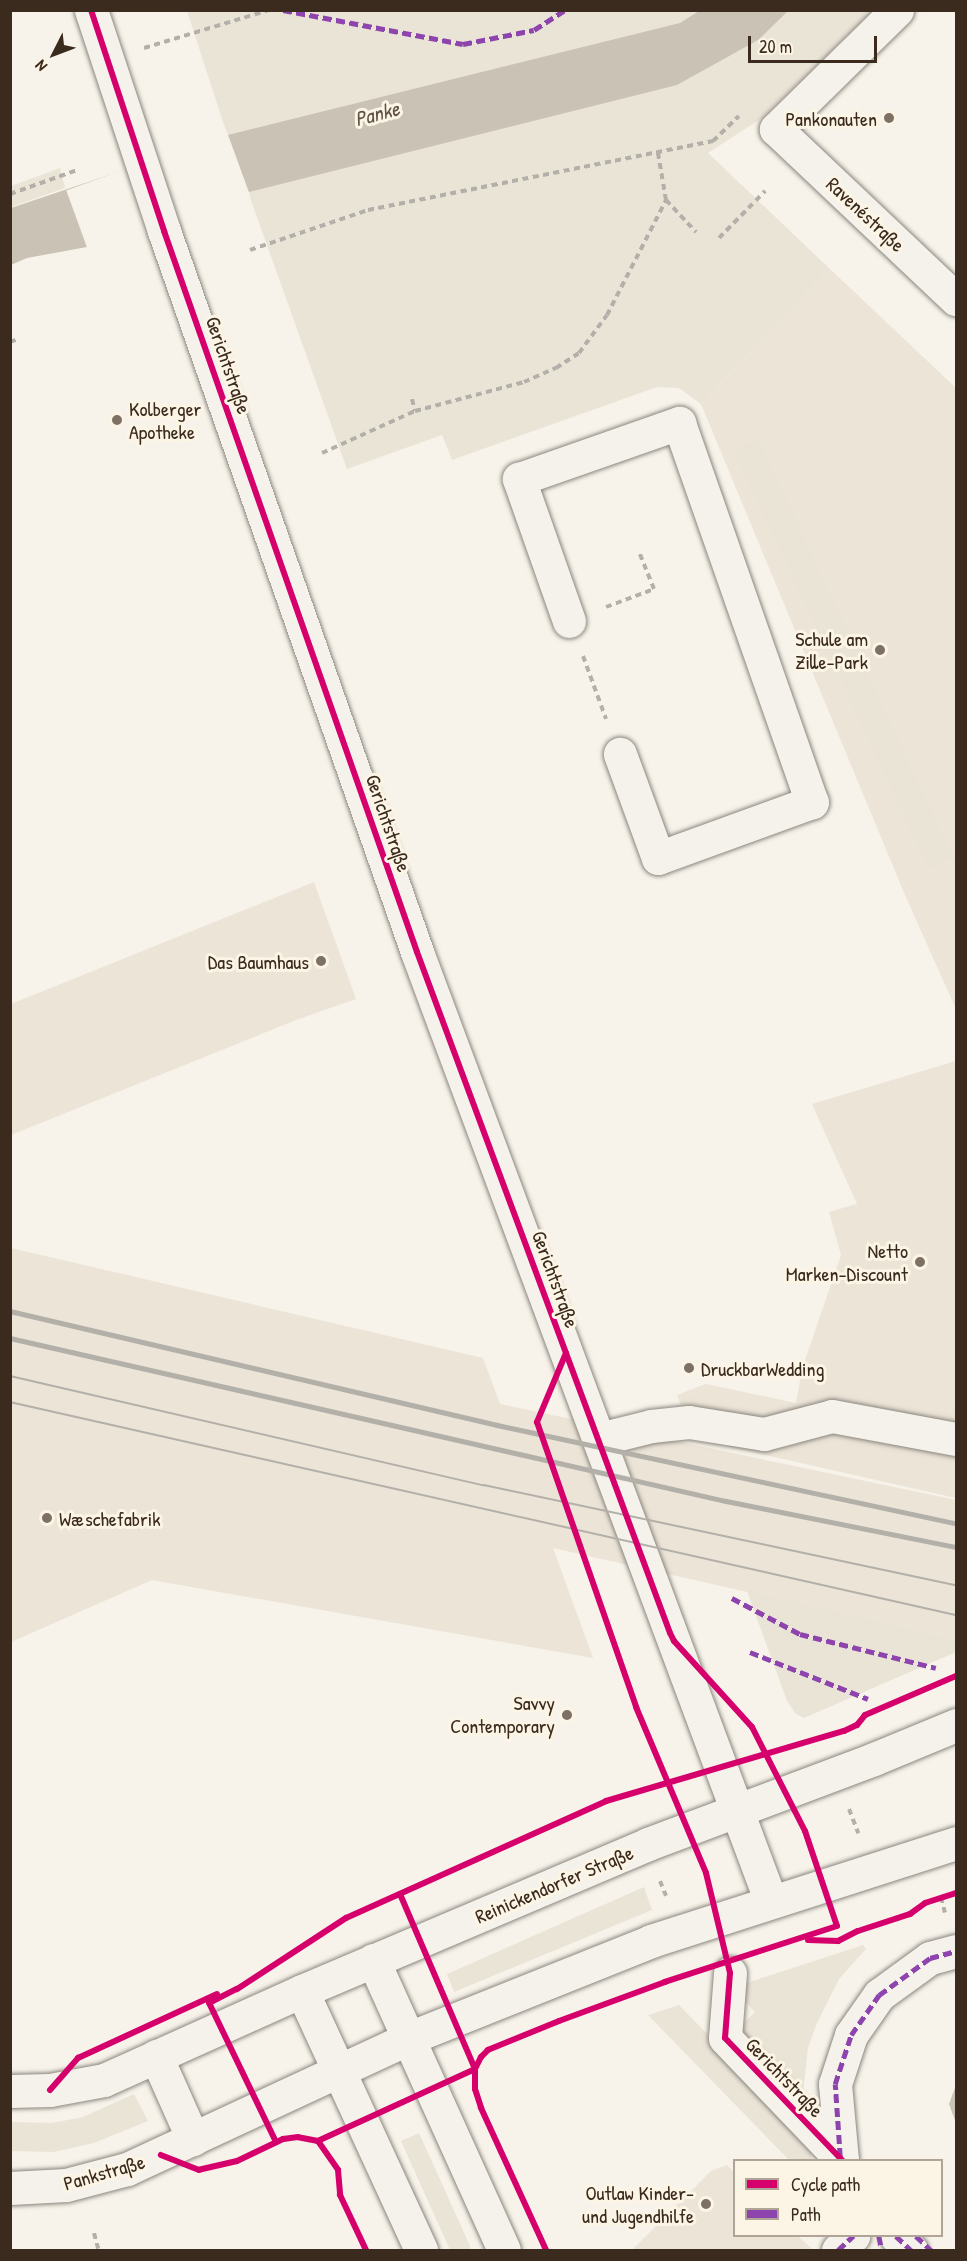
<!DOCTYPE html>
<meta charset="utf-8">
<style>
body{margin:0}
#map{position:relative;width:967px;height:2261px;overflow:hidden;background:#f7f3ea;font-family:"Patrick Hand",sans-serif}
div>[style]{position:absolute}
.built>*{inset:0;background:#ebe4d7}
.green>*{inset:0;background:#eae4d7;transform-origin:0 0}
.water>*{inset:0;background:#cac2b5}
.pier>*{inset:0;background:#f7f3ea;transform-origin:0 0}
.path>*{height:4px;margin-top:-2px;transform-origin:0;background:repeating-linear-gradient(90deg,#b3afa9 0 6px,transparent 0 10.5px)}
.roads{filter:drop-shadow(0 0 2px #8b867f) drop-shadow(0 0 2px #8b867f)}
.minor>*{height:33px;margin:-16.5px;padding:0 16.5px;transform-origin:16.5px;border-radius:16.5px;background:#f5f2ec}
.major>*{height:33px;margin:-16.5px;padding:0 16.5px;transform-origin:16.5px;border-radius:16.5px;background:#f5f2ec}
.tram>*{height:1.5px;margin:-0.75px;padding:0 0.75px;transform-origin:0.75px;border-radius:0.75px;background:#b3afa9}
.rail>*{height:4.5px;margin:-2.25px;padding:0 2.25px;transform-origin:2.25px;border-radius:2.25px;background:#b3afa9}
.quiet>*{height:4.5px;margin-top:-2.25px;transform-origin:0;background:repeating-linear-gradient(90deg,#8e44ad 0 9px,transparent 0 13.5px)}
.cycleway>*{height:6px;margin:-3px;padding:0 3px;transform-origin:3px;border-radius:3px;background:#d6006c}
.dots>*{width:16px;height:16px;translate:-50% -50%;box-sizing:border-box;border:3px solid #fcf5e5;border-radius:50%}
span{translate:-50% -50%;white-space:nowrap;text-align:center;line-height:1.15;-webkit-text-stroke:6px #fcf5e5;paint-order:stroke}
.poi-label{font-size:20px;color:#3b2a1e}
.right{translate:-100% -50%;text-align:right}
.left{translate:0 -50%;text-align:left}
.street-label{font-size:20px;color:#3b2a1e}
.water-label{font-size:21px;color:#605144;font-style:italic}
.frame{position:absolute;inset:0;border:12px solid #3b2a1e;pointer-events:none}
.legend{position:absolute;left:733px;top:2159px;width:210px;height:78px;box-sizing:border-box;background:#fcf5e5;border:2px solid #afa495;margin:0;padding:8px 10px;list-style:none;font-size:18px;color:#3b2a1e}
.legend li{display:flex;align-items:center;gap:12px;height:30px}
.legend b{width:30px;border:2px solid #afa495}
.north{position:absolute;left:24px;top:24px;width:60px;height:60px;-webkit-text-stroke:4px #fcf5e5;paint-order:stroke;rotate:228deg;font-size:16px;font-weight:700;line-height:24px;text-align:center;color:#3b2a1e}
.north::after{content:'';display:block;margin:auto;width:21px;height:27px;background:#3b2a1e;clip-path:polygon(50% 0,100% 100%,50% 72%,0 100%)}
.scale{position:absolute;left:748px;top:36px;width:129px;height:27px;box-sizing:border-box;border:3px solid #3b2a1e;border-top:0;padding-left:8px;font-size:18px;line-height:21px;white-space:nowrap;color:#3b2a1e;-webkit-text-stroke:4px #fcf5e5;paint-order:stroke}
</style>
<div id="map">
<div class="built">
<i style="clip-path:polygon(830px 269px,956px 388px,956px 1009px,905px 895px,701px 404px)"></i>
<i style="clip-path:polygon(314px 882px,356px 999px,296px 1020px,11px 1135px,11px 1004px)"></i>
<i style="clip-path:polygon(956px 1061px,956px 1498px,694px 1439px,677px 1395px,706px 1384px,796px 1403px,802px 1369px,841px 1255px,829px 1212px,857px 1204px,812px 1104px)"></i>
<i style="clip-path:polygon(11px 1248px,483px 1358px,500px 1404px,956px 1500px,956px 1639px,553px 1548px,593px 1658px,152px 1580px,11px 1642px)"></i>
<i style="clip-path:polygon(727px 2165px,734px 2172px,734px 2236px,798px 2236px,813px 2250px,632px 2250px,711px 2171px)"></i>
</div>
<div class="green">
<i style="clip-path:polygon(187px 11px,872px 11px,762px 118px,708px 153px,830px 269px,701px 404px,679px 388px,657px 387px,452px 460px,442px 435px,347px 469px,223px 122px)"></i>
<i style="clip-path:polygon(60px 168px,65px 188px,11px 207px,11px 186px)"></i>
<i style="left:758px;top:439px;width:462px;height:27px;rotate:65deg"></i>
<i style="clip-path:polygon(747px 1591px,956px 1639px,956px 1652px,804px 1718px,796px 1714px,787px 1701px)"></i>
<i style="clip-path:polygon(644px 1887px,652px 1910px,454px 1992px,447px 1974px)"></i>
<i style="clip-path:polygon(863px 1945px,866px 1949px,839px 1979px,817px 2023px,808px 2048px,802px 2101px,735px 2032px,755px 2012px,731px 1988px)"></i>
<i style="clip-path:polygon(679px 2005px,809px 2139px,812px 2160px,789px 2160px,648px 2015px)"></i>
<i style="clip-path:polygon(134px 2094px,148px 2121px,94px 2143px,53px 2152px,11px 2151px,11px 2122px,52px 2123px,83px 2117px)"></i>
<i style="clip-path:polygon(419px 2133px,470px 2246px,471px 2250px,450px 2250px,401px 2141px)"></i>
</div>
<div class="water">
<i style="clip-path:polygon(699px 11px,788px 11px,758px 40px,677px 85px,249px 192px,87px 247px,27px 258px,11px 265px,11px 208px,228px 135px,680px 23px)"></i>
<i style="clip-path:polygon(956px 2085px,956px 2123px,949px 2104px)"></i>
</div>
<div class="pier">
<i style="left:227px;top:132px;width:67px;height:171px;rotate:70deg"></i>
</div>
<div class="path">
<i style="left:144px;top:48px;width:131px;rotate:-16.9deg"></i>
<i style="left:10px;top:194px;width:71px;rotate:-19.7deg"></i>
<i style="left:666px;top:200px;width:44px;rotate:46.8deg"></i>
<i style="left:719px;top:238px;width:66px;rotate:-45.6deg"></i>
<i style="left:250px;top:250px;width:125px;rotate:-18.7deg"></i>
<i style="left:368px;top:210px;width:352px;rotate:-11.3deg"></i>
<i style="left:713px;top:141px;width:36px;rotate:-44deg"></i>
<i style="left:10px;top:342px;width:9px;rotate:-21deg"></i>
<i style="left:412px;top:399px;width:12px;rotate:76deg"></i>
<i style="left:322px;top:453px;width:102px;rotate:-24.3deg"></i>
<i style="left:415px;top:411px;width:113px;rotate:-14.9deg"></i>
<i style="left:524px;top:382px;width:35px;rotate:-24deg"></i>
<i style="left:556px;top:368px;width:27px;rotate:-33deg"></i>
<i style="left:579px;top:353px;width:47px;rotate:-53.6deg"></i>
<i style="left:607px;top:315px;width:129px;rotate:-62.8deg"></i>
<i style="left:666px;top:200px;width:48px;rotate:-99.7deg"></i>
<i style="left:606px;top:607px;width:51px;rotate:-20.6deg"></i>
<i style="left:654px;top:589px;width:38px;rotate:-112deg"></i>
<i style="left:583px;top:656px;width:67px;rotate:69.9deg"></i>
<i style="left:849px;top:1809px;width:26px;rotate:69deg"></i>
<i style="left:660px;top:1881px;width:16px;rotate:68deg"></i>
<i style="left:941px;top:1897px;width:16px;rotate:76deg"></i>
<i style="left:94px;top:2233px;width:16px;rotate:75deg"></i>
</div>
<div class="roads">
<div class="minor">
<i style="left:91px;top:10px;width:233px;rotate:71.7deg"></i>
<i style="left:164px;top:231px;width:764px;rotate:70.66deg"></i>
<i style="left:417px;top:952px;width:917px;rotate:69.57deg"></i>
<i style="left:897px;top:10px;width:170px;rotate:135.5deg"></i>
<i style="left:776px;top:129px;width:248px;rotate:43.4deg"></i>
<i style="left:569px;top:621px;width:151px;rotate:-109.4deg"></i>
<i style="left:519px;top:479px;width:170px;rotate:-19.3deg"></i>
<i style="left:679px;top:423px;width:402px;rotate:70.7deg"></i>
<i style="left:812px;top:802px;width:164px;rotate:160deg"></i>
<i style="left:658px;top:858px;width:111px;rotate:-110.1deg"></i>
<i style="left:599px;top:1439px;width:54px;rotate:-14deg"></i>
<i style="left:651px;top:1426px;width:38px;rotate:-6deg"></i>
<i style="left:689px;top:1422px;width:76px;rotate:9.1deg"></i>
<i style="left:764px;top:1434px;width:70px;rotate:-14.8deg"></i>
<i style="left:832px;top:1416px;width:126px;rotate:10.5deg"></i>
<i style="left:730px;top:1973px;width:65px;rotate:94.4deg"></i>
<i style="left:725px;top:2038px;width:169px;rotate:46.2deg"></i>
<i style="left:842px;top:2160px;width:76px;rotate:-95.3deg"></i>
<i style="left:835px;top:2084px;width:52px;rotate:-71.9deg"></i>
<i style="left:851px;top:2035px;width:49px;rotate:-55deg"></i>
<i style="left:879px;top:1995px;width:63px;rotate:-36deg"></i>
<i style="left:930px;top:1958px;width:27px;rotate:-15deg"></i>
<i style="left:896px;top:2236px;width:21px;rotate:43deg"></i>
<i style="left:838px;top:2250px;width:21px;rotate:-43deg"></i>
</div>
<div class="major">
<i style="left:737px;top:1811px;width:97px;rotate:69.5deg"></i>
<i style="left:373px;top:1960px;width:318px;rotate:65.7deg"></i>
<i style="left:302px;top:1991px;width:285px;rotate:65.3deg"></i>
<i style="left:156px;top:2056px;width:91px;rotate:66deg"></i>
<i style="left:10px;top:2091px;width:40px;rotate:-1.4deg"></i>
<i style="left:50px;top:2090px;width:55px;rotate:-10.5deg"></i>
<i style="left:104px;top:2080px;width:217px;rotate:-24.2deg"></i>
<i style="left:302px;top:1991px;width:376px;rotate:-23deg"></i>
<i style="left:648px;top:1844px;width:241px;rotate:-20.6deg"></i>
<i style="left:874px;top:1759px;width:89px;rotate:-22.5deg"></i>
<i style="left:10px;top:2188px;width:56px;rotate:-3.1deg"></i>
<i style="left:66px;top:2185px;width:63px;rotate:-14.7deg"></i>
<i style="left:127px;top:2169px;width:311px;rotate:-24.9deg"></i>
<i style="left:409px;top:2038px;width:261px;rotate:-21.8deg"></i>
<i style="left:651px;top:1941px;width:320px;rotate:-17.8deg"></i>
</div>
</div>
<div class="tram">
<i style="left:10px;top:1376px;width:486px;rotate:13deg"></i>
<i style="left:484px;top:1485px;width:482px;rotate:12deg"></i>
<i style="left:10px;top:1402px;width:970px;rotate:12.69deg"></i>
</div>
<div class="rail">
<i style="left:10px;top:1311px;width:500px;rotate:13.17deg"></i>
<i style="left:497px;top:1425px;width:469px;rotate:12.1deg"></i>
<i style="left:10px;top:1338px;width:734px;rotate:12.83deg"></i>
<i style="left:726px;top:1501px;width:235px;rotate:11.3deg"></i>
</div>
<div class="quiet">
<i style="left:283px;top:10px;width:183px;rotate:10.7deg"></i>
<i style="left:463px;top:44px;width:72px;rotate:-11.2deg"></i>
<i style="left:534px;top:30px;width:37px;rotate:-33deg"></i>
<i style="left:732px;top:1598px;width:77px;rotate:27.9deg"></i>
<i style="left:800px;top:1634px;width:140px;rotate:14deg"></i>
<i style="left:750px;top:1652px;width:127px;rotate:21.7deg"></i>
<i style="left:840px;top:2157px;width:73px;rotate:-93.9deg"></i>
<i style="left:835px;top:2084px;width:52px;rotate:-71.9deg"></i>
<i style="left:851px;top:2035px;width:49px;rotate:-55deg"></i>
<i style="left:879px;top:1995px;width:63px;rotate:-36deg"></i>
<i style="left:930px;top:1958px;width:27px;rotate:-15deg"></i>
<i style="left:879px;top:2236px;width:14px;rotate:78deg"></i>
<i style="left:896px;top:2236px;width:21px;rotate:43deg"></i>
<i style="left:916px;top:2236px;width:21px;rotate:43deg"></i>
<i style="left:838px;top:2250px;width:21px;rotate:-43deg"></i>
</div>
<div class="cycleway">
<i style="left:91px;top:10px;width:233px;rotate:71.7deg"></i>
<i style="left:164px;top:231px;width:764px;rotate:70.66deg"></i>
<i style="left:417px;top:952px;width:726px;rotate:69.62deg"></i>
<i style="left:670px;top:1633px;width:9px;rotate:63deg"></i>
<i style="left:674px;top:1641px;width:116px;rotate:47.8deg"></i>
<i style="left:752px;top:1727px;width:117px;rotate:63deg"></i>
<i style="left:805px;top:1831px;width:100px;rotate:71.4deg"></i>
<i style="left:837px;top:1926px;width:181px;rotate:162deg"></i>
<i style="left:665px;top:1982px;width:113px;rotate:159.8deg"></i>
<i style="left:559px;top:2021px;width:77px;rotate:157.8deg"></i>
<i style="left:488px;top:2050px;width:10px;rotate:135deg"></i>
<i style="left:481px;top:2057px;width:13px;rotate:117deg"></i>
<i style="left:475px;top:2069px;width:173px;rotate:155.4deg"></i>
<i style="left:318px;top:2141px;width:20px;rotate:-169deg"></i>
<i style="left:298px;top:2137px;width:15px;rotate:172deg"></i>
<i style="left:283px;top:2139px;width:51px;rotate:154.4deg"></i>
<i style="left:237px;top:2161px;width:39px;rotate:167deg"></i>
<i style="left:199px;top:2170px;width:41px;rotate:-158.5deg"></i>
<i style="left:566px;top:1353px;width:75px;rotate:112.8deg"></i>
<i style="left:537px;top:1422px;width:302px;rotate:70.8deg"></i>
<i style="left:636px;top:1707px;width:180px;rotate:67.1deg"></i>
<i style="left:706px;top:1873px;width:103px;rotate:76.5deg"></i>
<i style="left:730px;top:1973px;width:65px;rotate:94.4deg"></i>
<i style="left:725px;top:2038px;width:169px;rotate:46.2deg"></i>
<i style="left:400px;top:1894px;width:190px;rotate:66.8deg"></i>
<i style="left:475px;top:2069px;width:20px;rotate:90deg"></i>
<i style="left:475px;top:2089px;width:20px;rotate:72deg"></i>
<i style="left:481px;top:2108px;width:156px;rotate:65.4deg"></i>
<i style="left:808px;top:1940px;width:30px;rotate:2deg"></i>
<i style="left:838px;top:1941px;width:22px;rotate:-27deg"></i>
<i style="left:858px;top:1931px;width:55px;rotate:-18.1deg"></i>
<i style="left:910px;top:1914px;width:19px;rotate:-36deg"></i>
<i style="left:925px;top:1903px;width:33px;rotate:-18deg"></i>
<i style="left:50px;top:2090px;width:43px;rotate:-48.8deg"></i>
<i style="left:78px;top:2058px;width:153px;rotate:-24.7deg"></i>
<i style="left:318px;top:2141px;width:35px;rotate:55deg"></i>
<i style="left:338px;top:2170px;width:25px;rotate:85deg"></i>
<i style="left:340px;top:2195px;width:61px;rotate:64.7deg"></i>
<i style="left:276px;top:2142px;width:154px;rotate:-115.7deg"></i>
<i style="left:209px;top:2003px;width:31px;rotate:-27deg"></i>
<i style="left:237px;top:1989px;width:130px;rotate:-33.1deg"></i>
<i style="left:346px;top:1918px;width:285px;rotate:-24.2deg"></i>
<i style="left:606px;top:1801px;width:248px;rotate:-16.4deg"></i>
<i style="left:844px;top:1731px;width:14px;rotate:-25deg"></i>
<i style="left:857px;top:1725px;width:13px;rotate:-51deg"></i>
<i style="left:865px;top:1715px;width:99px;rotate:-23.2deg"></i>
</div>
<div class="dots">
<i style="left:889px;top:118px;background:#7d7065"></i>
<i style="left:117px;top:420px;background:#7d7065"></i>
<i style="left:880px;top:650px;background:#7d7065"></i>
<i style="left:321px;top:961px;background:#7d7065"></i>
<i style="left:920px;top:1262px;background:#7d7065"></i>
<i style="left:689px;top:1368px;background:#7d7065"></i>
<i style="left:47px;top:1518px;background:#7d7065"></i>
<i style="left:567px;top:1715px;background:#7d7065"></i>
<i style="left:706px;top:2204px;background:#7d7065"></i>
</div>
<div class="poi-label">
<span class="right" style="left:877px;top:118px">Pankonauten</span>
<span class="left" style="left:129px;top:420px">Kolberger<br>Apotheke</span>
<span class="right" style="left:868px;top:650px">Schule am<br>Zille-Park</span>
<span class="right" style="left:309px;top:961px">Das Baumhaus</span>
<span class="right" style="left:908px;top:1262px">Netto<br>Marken-Discount</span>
<span class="left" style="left:701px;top:1368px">DruckbarWedding</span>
<span class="left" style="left:59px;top:1518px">Wæschefabrik</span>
<span class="right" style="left:555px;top:1714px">Savvy<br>Contemporary</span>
<span class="right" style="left:694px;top:2204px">Outlaw Kinder-<br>und Jugendhilfe</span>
</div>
<div class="street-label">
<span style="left:866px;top:214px;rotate:43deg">Ravenéstraße</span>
<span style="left:229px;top:365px;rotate:71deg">Gerichtstraße</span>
<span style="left:389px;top:823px;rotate:71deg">Gerichtstraße</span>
<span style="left:556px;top:1279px;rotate:70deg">Gerichtstraße</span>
<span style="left:554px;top:1884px;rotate:-23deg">Reinickendorfer Straße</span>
<span style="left:785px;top:2077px;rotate:46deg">Gerichtstraße</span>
<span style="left:104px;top:2172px;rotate:-16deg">Pankstraße</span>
</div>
<div class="water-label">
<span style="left:377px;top:114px;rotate:-15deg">Panke</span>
</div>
<div class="frame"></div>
<ul class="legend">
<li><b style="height:8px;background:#d6006c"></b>Cycle path</li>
<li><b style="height:8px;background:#8e44ad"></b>Path</li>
</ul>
<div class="north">N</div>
<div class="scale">20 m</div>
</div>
